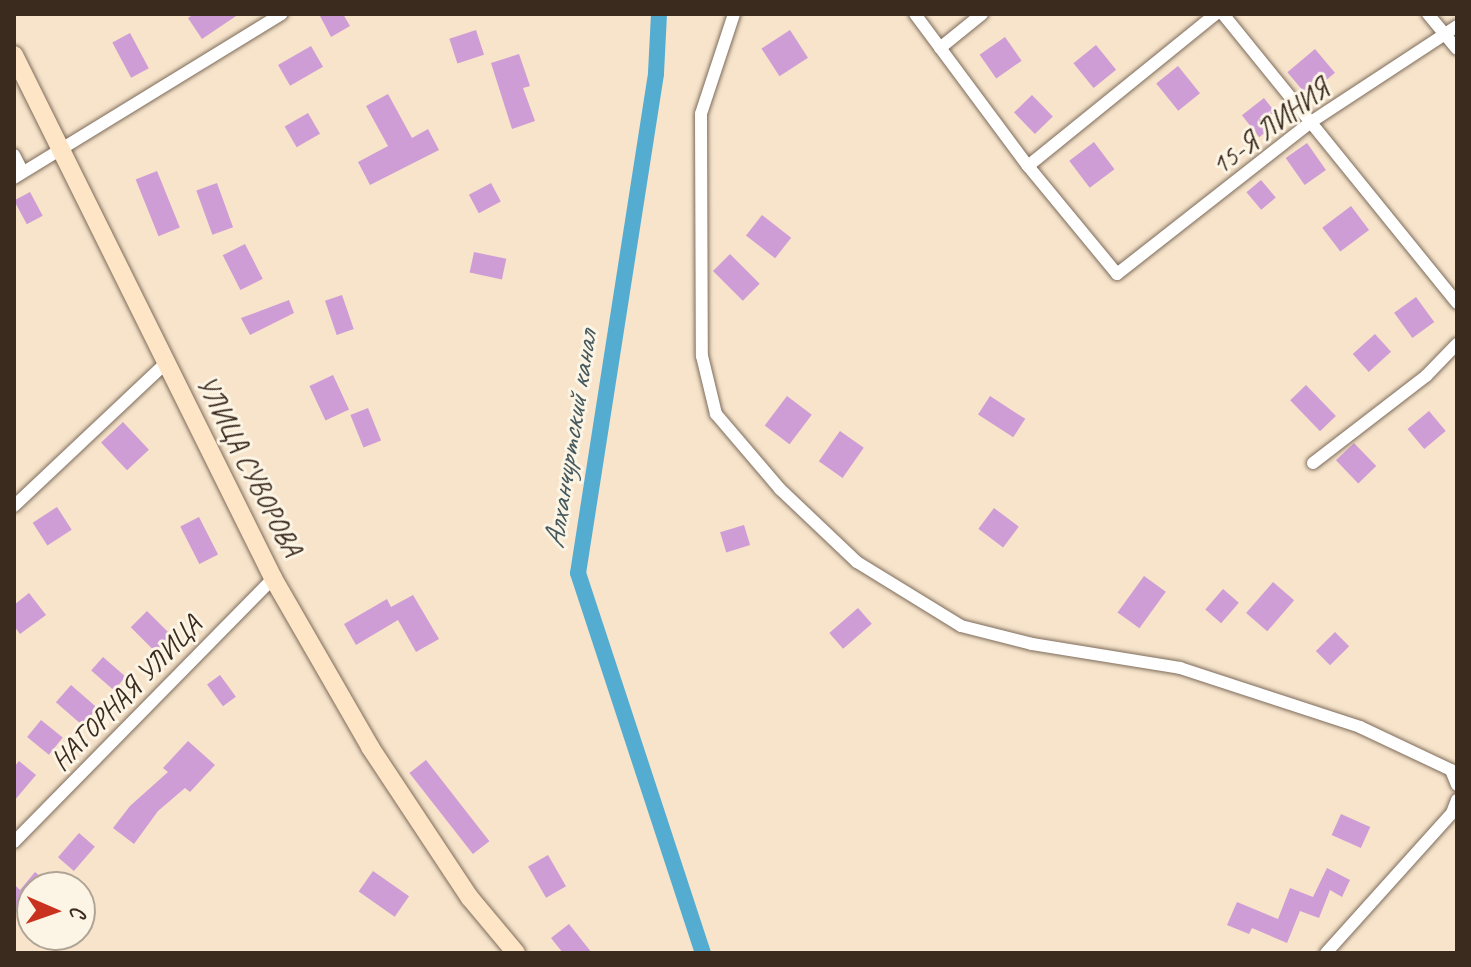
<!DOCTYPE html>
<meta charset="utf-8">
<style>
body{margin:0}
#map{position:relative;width:1471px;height:967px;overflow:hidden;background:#f7e4cb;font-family:Caveat,sans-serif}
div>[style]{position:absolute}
.canal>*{height:16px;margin:-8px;padding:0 8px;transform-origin:8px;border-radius:8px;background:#54add1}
.building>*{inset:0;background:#ce9dd5;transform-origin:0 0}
.roads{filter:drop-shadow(0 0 2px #7d6b5b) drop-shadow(0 0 2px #7d6b5b)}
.minor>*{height:12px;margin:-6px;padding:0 6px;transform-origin:6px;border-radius:6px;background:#fff}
.secondary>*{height:18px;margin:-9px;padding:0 9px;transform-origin:9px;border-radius:9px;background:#fee5c5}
span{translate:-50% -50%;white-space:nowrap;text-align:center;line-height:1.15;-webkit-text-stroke:6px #fcf5e5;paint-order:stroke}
.street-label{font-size:28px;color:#3b2a1e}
.water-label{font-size:30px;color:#44585d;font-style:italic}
.frame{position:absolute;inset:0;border:16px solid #3b2a1e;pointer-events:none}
.north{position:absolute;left:16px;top:871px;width:80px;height:80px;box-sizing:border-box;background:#fcf5e5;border:2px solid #afa495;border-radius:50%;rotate:92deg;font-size:22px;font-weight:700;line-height:32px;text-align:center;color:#3b2a1e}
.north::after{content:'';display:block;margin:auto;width:28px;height:36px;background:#c8321e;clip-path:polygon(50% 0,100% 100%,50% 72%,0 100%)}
</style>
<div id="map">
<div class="canal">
<i style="left:659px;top:14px;width:60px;rotate:92.9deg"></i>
<i style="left:656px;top:74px;width:505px;rotate:98.88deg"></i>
<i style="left:578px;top:573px;width:400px;rotate:71.8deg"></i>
</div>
<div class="building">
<i style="clip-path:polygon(194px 14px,239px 14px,202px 39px,188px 18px)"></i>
<i style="clip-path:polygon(319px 14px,343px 14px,350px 26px,331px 37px)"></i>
<i style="left:476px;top:30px;width:26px;height:28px;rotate:72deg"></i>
<i style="left:790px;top:30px;width:33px;height:34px;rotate:57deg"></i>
<i style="left:130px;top:33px;width:40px;height:20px;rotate:62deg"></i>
<i style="left:1005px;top:37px;width:29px;height:31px;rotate:55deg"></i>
<i style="left:1096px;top:45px;width:32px;height:29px;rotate:51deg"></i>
<i style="left:311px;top:46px;width:24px;height:38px;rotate:60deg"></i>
<i style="left:1315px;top:49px;width:31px;height:36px;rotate:50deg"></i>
<i style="clip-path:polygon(519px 54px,530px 86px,523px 88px,535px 121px,512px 129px,491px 63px)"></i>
<i style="left:1178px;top:66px;width:35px;height:28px;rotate:51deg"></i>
<i style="clip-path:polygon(388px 94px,412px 138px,428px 129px,439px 150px,370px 185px,358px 162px,388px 146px,366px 106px)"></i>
<i style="left:1032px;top:95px;width:30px;height:25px;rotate:46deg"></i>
<i style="left:1264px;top:98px;width:28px;height:28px;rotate:52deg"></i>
<i style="left:308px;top:113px;width:24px;height:27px;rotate:60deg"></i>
<i style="left:1094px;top:142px;width:34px;height:31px;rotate:53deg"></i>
<i style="left:1307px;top:143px;width:33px;height:26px;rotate:55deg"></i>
<i style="left:157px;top:171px;width:61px;height:23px;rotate:68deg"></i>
<i style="left:1261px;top:180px;width:23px;height:19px;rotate:50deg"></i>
<i style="left:217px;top:183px;width:47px;height:22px;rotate:70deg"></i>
<i style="left:491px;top:183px;width:21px;height:25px;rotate:62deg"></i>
<i style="left:30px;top:192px;width:27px;height:18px;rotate:62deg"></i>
<i style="left:1351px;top:206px;width:30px;height:36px;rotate:53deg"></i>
<i style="left:762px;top:215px;width:37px;height:26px;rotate:38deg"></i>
<i style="left:245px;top:244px;width:39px;height:25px;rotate:63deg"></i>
<i style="left:474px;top:252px;width:33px;height:21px;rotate:12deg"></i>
<i style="left:730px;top:254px;width:42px;height:24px;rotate:45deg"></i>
<i style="left:342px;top:295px;width:36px;height:18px;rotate:71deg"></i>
<i style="left:1416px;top:297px;width:31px;height:27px;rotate:54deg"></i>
<i style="clip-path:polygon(289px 300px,294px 313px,250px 335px,241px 318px)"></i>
<i style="left:1375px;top:334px;width:24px;height:30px;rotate:48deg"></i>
<i style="left:333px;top:375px;width:38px;height:26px;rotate:65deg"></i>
<i style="left:1306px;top:385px;width:43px;height:22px;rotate:46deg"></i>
<i style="left:787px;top:396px;width:31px;height:37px;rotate:37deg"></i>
<i style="left:990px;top:396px;width:42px;height:22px;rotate:33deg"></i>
<i style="left:368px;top:408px;width:35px;height:19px;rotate:68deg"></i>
<i style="left:1429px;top:411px;width:26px;height:28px;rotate:50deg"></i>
<i style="left:123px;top:422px;width:38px;height:30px;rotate:47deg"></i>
<i style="left:840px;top:431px;width:29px;height:37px;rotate:35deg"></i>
<i style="left:1354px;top:443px;width:32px;height:25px;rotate:46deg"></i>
<i style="left:57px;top:507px;width:27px;height:29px;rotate:57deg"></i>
<i style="left:994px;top:508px;width:31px;height:26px;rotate:37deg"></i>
<i style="left:199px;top:517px;width:42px;height:21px;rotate:63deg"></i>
<i style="left:744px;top:525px;width:21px;height:25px;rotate:73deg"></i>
<i style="left:1144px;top:576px;width:27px;height:45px;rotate:36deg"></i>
<i style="left:1273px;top:582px;width:28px;height:41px;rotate:41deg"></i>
<i style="left:1223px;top:589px;width:21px;height:27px;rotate:41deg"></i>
<i style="clip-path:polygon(29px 593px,46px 615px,20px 634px,14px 626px,14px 605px)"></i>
<i style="clip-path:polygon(413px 595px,439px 639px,416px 652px,398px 620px,356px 645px,344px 624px,387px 599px,391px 607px)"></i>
<i style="left:858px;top:608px;width:21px;height:38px;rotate:49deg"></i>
<i style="left:147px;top:611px;width:35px;height:23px;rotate:45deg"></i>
<i style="left:1335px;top:632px;width:20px;height:27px;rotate:45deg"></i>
<i style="left:103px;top:657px;width:30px;height:18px;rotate:41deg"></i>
<i style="left:220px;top:675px;width:27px;height:16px;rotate:54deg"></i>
<i style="left:71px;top:685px;width:35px;height:23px;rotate:41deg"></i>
<i style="left:41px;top:720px;width:28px;height:22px;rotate:39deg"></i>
<i style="clip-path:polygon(188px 741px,215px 765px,190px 792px,185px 788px,158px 811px,134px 844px,113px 828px,130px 806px,168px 772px,163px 768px)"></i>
<i style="left:426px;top:760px;width:103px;height:21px;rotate:52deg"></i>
<i style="clip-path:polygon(19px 761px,36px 775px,14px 801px,14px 767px)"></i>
<i style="left:1341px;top:814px;width:32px;height:23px;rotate:24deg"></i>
<i style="left:79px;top:833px;width:21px;height:32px;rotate:41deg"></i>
<i style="left:548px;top:855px;width:36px;height:23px;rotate:60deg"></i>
<i style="clip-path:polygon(1327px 868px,1350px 880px,1342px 897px,1330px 890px,1319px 918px,1300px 911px,1287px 943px,1252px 928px,1249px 934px,1227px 925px,1237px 902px,1278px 919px,1290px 888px,1313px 897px)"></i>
<i style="left:373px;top:871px;width:44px;height:25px;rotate:35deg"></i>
<i style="clip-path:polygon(35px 872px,53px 887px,32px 887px,32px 902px,20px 915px,14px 910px,14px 884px,20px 890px)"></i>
<i style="clip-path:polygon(569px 924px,592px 953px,563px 953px,551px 938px)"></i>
</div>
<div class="roads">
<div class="minor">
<i style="left:734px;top:14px;width:105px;rotate:108.3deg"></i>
<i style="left:701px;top:114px;width:242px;rotate:89.8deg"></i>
<i style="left:702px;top:356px;width:60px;rotate:76.4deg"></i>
<i style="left:716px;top:414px;width:99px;rotate:49.5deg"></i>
<i style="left:780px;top:489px;width:106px;rotate:43.5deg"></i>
<i style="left:857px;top:562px;width:122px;rotate:31.6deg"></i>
<i style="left:961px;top:626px;width:73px;rotate:14.2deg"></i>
<i style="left:1032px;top:644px;width:150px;rotate:9.2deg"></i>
<i style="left:1180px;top:668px;width:189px;rotate:18.1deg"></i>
<i style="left:1360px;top:727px;width:101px;rotate:25.3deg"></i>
<i style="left:1451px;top:770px;width:16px;rotate:68deg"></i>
<i style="left:915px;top:14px;width:189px;rotate:53.4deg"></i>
<i style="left:1028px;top:166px;width:140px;rotate:50.5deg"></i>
<i style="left:1117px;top:274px;width:246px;rotate:-38.1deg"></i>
<i style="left:1311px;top:122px;width:175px;rotate:-33.3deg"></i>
<i style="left:1223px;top:14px;width:372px;rotate:51deg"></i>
<i style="left:1428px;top:14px;width:45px;rotate:50.4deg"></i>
<i style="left:940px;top:48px;width:54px;rotate:-39deg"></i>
<i style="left:14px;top:155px;width:18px;rotate:63deg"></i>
<i style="left:1028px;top:166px;width:242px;rotate:-39deg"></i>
<i style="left:14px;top:178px;width:314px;rotate:-31.5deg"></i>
<i style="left:1313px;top:463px;width:143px;rotate:-37.6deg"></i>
<i style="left:1426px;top:376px;width:45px;rotate:-45.9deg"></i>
<i style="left:14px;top:506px;width:209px;rotate:-43.3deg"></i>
<i style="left:14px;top:842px;width:370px;rotate:-45.5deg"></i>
<i style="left:1326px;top:953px;width:188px;rotate:-48deg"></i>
<i style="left:1452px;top:813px;width:14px;rotate:-69deg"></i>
</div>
<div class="secondary">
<i style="left:14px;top:55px;width:584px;rotate:63.65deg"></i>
<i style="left:273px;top:578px;width:195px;rotate:60.1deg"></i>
<i style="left:370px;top:747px;width:181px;rotate:56.5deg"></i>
<i style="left:470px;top:898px;width:72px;rotate:50.1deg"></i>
</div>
</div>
<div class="street-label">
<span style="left:1270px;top:127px;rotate:-37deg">15-Я ЛИНИЯ</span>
<span style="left:249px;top:466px;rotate:63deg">УЛИЦА СУВОРОВА</span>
<span style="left:126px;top:693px;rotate:-46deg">НАГОРНАЯ УЛИЦА</span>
</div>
<div class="water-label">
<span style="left:570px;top:440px;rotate:-81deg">Алханчуртский канал</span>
</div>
<div class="frame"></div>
<div class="north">С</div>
</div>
